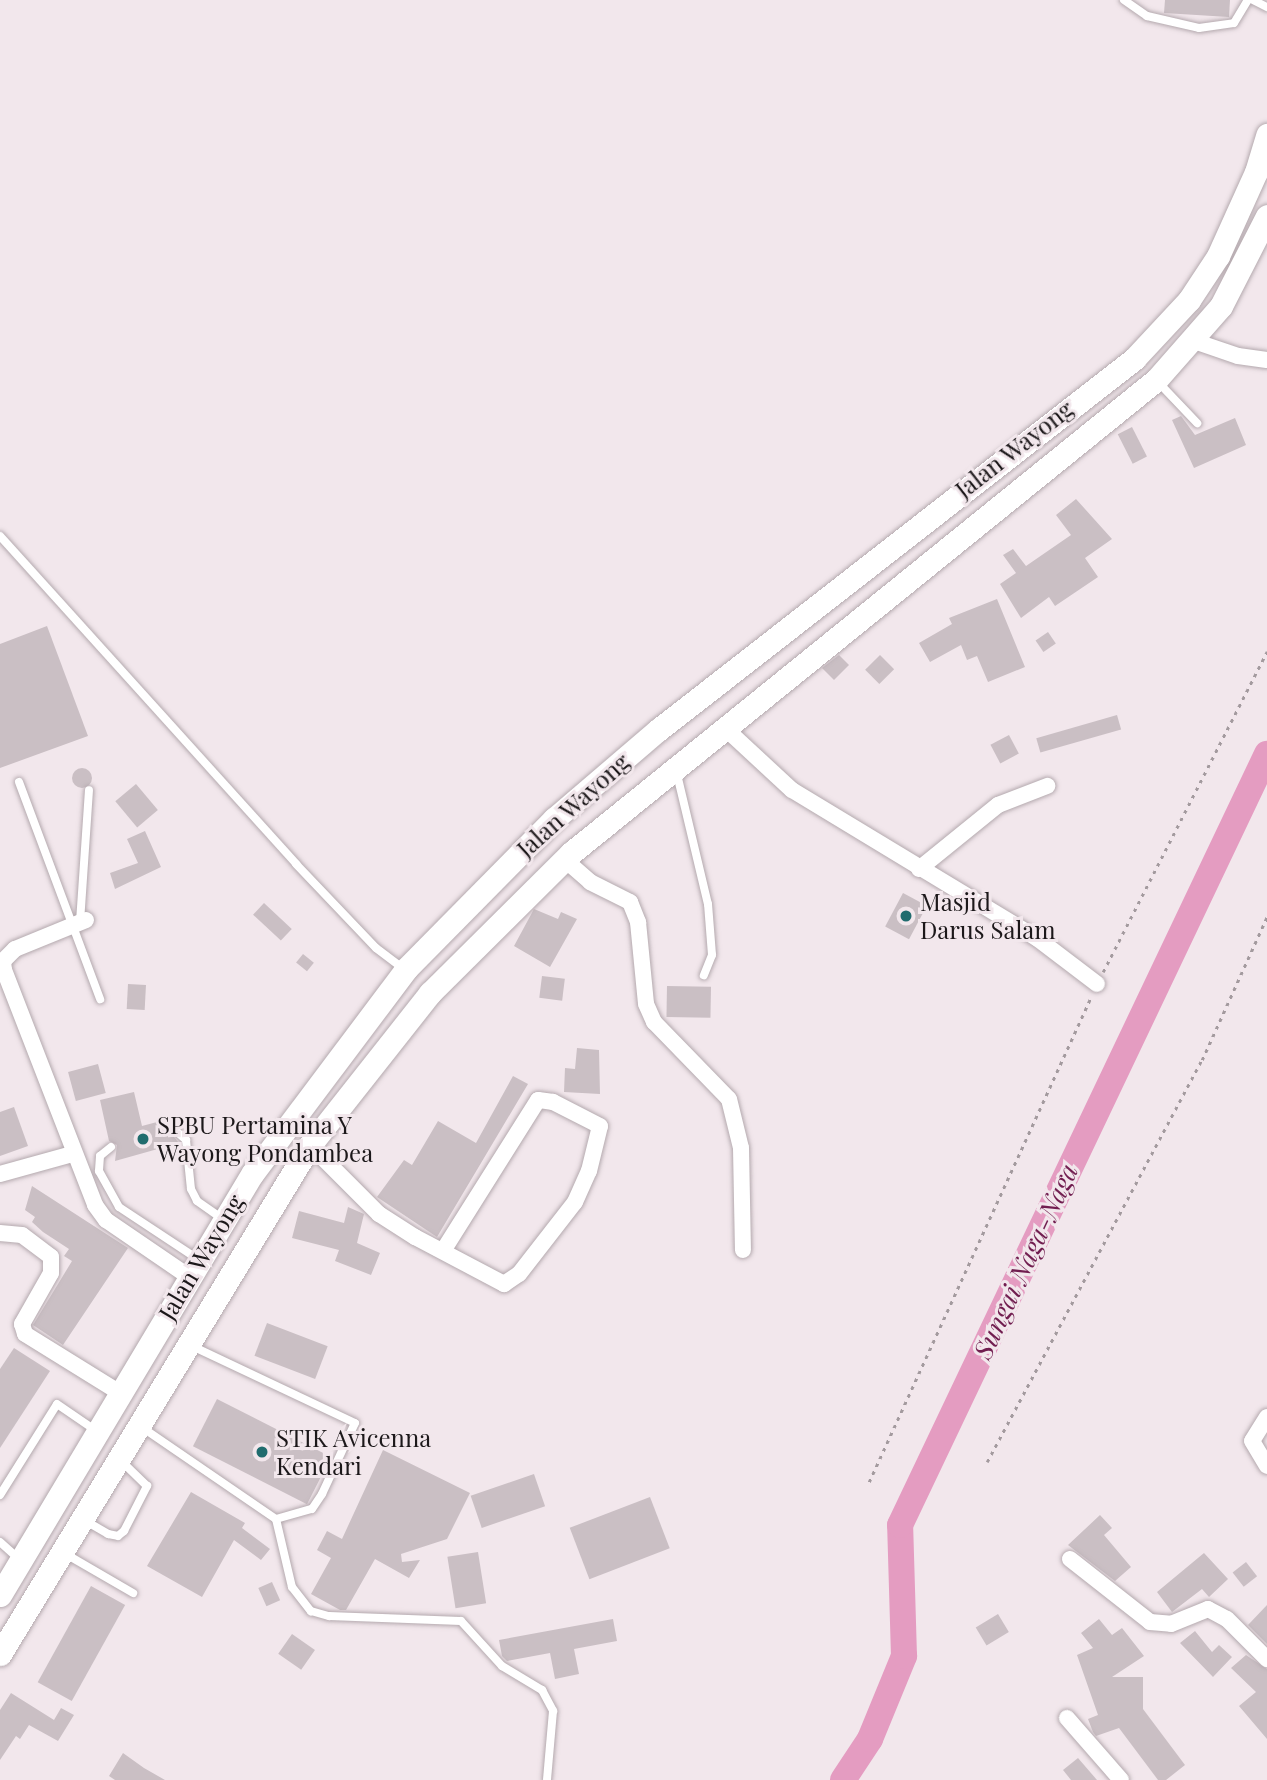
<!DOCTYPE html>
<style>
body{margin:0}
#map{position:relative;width:1267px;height:1780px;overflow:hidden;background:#f2e7ec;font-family:"Playfair Display",serif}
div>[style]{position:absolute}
.river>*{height:26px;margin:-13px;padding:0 13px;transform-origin:13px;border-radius:13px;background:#e49cc1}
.building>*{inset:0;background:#cabfc4;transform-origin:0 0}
.round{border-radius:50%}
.path>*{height:2.5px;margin-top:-1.25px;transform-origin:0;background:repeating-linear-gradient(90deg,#a39a9e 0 3.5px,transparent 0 8.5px)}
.roads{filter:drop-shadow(0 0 2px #b4a9ae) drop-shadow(0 0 2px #b4a9ae)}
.service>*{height:8px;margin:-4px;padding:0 4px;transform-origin:4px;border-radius:4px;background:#fff}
.minor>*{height:16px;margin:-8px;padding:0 8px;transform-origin:8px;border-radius:8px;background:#fff}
.secondary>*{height:23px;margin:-11.5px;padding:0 11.5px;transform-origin:11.5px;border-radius:11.5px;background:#fff}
.dots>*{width:19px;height:19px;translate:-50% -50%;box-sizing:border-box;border:4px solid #f2e7ec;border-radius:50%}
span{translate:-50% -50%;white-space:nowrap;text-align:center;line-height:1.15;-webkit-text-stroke:6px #f2e7ec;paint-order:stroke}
.street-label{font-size:24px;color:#1c181a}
.poi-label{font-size:24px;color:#1c181a}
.left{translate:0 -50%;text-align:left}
.water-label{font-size:26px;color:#711e50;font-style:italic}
</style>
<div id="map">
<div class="river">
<i style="left:843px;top:1780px;width:49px;rotate:-56.6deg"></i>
<i style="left:870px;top:1739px;width:90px;rotate:-67.7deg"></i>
<i style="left:904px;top:1656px;width:131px;rotate:-91.7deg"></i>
<i style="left:900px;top:1525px;width:854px;rotate:-64.55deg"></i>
</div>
<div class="building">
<i style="clip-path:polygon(1165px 0,1230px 0,1229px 17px,1164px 13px)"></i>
<i style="clip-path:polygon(1181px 416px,1195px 435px,1235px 418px,1246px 445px,1194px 468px,1172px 420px)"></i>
<i style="left:1132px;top:427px;width:33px;height:16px;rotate:63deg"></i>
<i style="clip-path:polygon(1076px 499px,1112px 539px,1085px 558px,1098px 577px,1055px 606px,1049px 597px,1021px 618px,1000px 584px,1016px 573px,1003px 555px,1013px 549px,1026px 566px,1071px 535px,1056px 515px)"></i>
<i style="clip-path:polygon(997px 599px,1025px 667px,988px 682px,977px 656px,967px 660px,961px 645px,930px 662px,919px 643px,952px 624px,949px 618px)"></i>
<i style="clip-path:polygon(47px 626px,88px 736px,0 768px,0 644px)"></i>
<i style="left:1048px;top:632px;width:14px;height:15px;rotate:56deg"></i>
<i style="clip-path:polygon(839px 655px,849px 665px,834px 680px,822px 668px)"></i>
<i style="left:880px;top:655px;width:20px;height:21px;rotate:45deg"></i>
<i style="left:1117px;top:715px;width:15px;height:84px;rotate:74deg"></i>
<i style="left:1009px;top:735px;width:21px;height:21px;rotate:62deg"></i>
<i class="round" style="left:72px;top:768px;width:20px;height:20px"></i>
<i style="left:136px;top:784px;width:34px;height:27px;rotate:50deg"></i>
<i style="clip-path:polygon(145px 831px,161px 867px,115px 889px,110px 873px,138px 863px,127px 839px)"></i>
<i style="left:903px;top:893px;width:27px;height:38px;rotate:28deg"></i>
<i style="left:264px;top:903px;width:38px;height:16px;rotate:43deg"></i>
<i style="clip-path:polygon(534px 909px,558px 919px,561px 912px,577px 919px,550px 967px,514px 946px)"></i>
<i style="left:303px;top:954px;width:14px;height:11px;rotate:39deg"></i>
<i style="left:542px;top:976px;width:23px;height:22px;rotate:7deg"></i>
<i style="left:128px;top:984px;width:18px;height:25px;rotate:3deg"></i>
<i style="left:667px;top:986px;width:44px;height:31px;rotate:1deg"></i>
<i style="clip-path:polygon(577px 1048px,599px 1050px,600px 1094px,564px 1092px,565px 1068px,575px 1069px)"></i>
<i style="left:98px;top:1064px;width:30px;height:31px;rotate:75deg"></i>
<i style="clip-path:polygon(513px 1076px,528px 1084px,437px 1237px,377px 1197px,404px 1160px,412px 1165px,438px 1121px,476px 1143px)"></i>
<i style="clip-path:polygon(134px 1092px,142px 1126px,172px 1118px,169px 1131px,179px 1143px,115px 1161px,117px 1145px,109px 1141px,100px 1100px)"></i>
<i style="clip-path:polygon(14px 1107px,28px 1146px,0 1156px,0 1112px)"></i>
<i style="clip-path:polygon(32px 1186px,128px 1248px,63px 1345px,33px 1325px,72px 1261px,64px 1256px,69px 1249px,43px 1232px,32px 1222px,35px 1217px,25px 1210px)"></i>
<i style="clip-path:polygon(348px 1207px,364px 1214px,357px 1243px,380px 1253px,371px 1275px,335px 1261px,339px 1250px,292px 1238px,299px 1211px,344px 1223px)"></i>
<i style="left:267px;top:1323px;width:65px;height:35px;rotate:21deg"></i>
<i style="clip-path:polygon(14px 1348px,50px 1371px,0 1448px,0 1369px)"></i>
<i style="left:217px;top:1399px;width:128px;height:53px;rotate:27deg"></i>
<i style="clip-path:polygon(383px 1450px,470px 1493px,447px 1539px,401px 1554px,402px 1562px,420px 1560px,409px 1578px,375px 1559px,346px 1610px,340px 1610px,311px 1594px,331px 1558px,317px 1550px,327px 1531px,342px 1539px)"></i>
<i style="left:534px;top:1474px;width:34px;height:67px;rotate:71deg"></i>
<i style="clip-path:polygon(191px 1492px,245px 1523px,242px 1528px,270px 1549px,261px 1560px,234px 1540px,202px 1597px,147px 1566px)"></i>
<i style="left:650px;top:1497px;width:55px;height:86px;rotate:69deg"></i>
<i style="clip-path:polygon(1100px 1515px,1112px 1528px,1104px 1535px,1131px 1567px,1115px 1581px,1068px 1545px)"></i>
<i style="left:478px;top:1552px;width:52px;height:31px;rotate:81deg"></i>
<i style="clip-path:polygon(1204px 1553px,1228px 1579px,1209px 1597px,1202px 1589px,1172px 1612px,1157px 1592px)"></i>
<i style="left:1246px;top:1562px;width:18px;height:17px;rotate:52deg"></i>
<i style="left:272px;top:1582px;width:20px;height:15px;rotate:66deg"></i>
<i style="left:91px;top:1586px;width:39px;height:110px;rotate:29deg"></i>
<i style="clip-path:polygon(1267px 1605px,1267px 1644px,1248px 1625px)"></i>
<i style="left:998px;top:1614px;width:21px;height:26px;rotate:59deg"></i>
<i style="clip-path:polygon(613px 1619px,617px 1641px,574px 1649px,579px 1674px,555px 1679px,550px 1653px,507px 1661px,502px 1656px,499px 1640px)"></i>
<i style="clip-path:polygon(1099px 1619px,1112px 1635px,1122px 1628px,1144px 1656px,1112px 1677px,1143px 1677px,1143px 1709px,1185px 1765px,1166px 1780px,1158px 1780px,1119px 1728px,1096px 1736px,1093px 1732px,1088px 1719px,1098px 1715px,1077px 1655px,1093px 1648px,1081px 1633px)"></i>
<i style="clip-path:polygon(1195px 1631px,1212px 1652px,1219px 1645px,1232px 1657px,1213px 1677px,1180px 1643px)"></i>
<i style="left:292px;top:1634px;width:28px;height:24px;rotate:35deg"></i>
<i style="clip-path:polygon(1246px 1655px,1267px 1669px,1267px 1739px,1239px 1706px,1256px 1692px,1231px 1668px)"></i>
<i style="clip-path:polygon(11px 1693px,54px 1720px,61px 1708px,74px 1715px,58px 1741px,29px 1725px,20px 1739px,16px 1736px,0 1760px,0 1710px)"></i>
<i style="clip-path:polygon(123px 1753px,144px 1768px,165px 1780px,115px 1780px,109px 1776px)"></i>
<i style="clip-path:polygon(1078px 1758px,1097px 1780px,1071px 1780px,1063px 1770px)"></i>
</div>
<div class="path">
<i style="left:1103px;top:972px;width:360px;rotate:-62.9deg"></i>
<i style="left:987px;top:1462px;width:456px;rotate:-61.9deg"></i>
<i style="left:1202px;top:1060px;width:157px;rotate:-65.6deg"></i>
<i style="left:869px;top:1482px;width:533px;rotate:-65.4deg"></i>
</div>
<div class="roads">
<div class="service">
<i style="left:1124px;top:0;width:28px;rotate:35deg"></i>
<i style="left:1147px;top:16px;width:53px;rotate:13deg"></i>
<i style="left:1199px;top:28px;width:35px;rotate:-8deg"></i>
<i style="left:1234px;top:23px;width:27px;rotate:-59deg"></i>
<i style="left:1253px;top:0;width:16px;rotate:27deg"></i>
<i style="left:1158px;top:382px;width:57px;rotate:46.4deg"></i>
<i style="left:0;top:536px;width:442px;rotate:47.9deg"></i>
<i style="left:296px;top:864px;width:116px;rotate:46.4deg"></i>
<i style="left:376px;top:948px;width:34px;rotate:37deg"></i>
<i style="left:676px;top:770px;width:138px;rotate:76.6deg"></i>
<i style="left:708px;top:904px;width:51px;rotate:85.5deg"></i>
<i style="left:712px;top:955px;width:22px;rotate:112deg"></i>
<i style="left:19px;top:782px;width:232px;rotate:69.5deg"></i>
<i style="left:80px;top:922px;width:132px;rotate:-86.1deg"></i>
<i style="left:175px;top:1130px;width:15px;rotate:42deg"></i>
<i style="left:186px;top:1140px;width:49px;rotate:84.2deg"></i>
<i style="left:191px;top:1189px;width:13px;rotate:63deg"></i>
<i style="left:197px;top:1201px;width:32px;rotate:35deg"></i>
<i style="left:111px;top:1147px;width:14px;rotate:141deg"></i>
<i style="left:100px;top:1156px;width:15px;rotate:94deg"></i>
<i style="left:99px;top:1171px;width:41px;rotate:60.9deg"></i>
<i style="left:119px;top:1207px;width:95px;rotate:33.4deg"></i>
<i style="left:140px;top:1426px;width:165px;rotate:34.4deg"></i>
<i style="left:276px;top:1519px;width:37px;rotate:-16deg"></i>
<i style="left:312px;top:1509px;width:18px;rotate:-56deg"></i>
<i style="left:322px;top:1494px;width:78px;rotate:-65.1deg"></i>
<i style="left:355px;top:1423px;width:183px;rotate:-154.7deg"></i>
<i style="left:0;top:1495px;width:107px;rotate:-57.9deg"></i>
<i style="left:57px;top:1404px;width:46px;rotate:34.4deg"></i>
<i style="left:276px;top:1519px;width:70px;rotate:76.8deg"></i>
<i style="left:292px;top:1587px;width:31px;rotate:52deg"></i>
<i style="left:311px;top:1611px;width:19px;rotate:16deg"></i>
<i style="left:329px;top:1616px;width:132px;rotate:2.2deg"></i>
<i style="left:461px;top:1621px;width:61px;rotate:47.7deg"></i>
<i style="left:502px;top:1666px;width:47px;rotate:31deg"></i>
<i style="left:542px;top:1690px;width:24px;rotate:62deg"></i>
<i style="left:553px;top:1711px;width:69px;rotate:95deg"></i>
<i style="left:84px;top:1520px;width:28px;rotate:30deg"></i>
<i style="left:108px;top:1534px;width:10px;rotate:11deg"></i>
<i style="left:118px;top:1536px;width:8px;rotate:-40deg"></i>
<i style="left:124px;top:1531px;width:51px;rotate:-62.9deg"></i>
<i style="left:147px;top:1486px;width:36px;rotate:-136deg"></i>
<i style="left:0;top:1542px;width:24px;rotate:42deg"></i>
<i style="left:64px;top:1553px;width:80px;rotate:30.1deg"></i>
</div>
<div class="minor">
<i style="left:1194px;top:341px;width:46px;rotate:18.8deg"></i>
<i style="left:1238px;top:356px;width:29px;rotate:8deg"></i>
<i style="left:725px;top:728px;width:91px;rotate:42.8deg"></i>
<i style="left:792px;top:790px;width:288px;rotate:31.2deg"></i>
<i style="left:1038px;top:939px;width:74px;rotate:37.3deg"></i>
<i style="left:564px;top:859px;width:35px;rotate:41deg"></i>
<i style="left:590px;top:882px;width:45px;rotate:26.6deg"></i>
<i style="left:630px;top:902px;width:22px;rotate:68deg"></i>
<i style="left:638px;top:922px;width:82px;rotate:84.4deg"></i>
<i style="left:646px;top:1004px;width:20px;rotate:66deg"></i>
<i style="left:654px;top:1022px;width:107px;rotate:45.8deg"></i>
<i style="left:729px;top:1099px;width:50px;rotate:76.2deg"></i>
<i style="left:741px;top:1148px;width:102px;rotate:88.9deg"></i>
<i style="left:919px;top:869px;width:102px;rotate:-39deg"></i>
<i style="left:998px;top:805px;width:53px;rotate:-21.2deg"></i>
<i style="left:86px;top:920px;width:77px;rotate:157.8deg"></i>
<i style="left:15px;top:949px;width:17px;rotate:135deg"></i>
<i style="left:3px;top:961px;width:9px;rotate:84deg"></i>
<i style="left:4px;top:970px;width:252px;rotate:68.8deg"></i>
<i style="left:95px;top:1205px;width:19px;rotate:54deg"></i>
<i style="left:106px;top:1220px;width:99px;rotate:34.3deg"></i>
<i style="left:310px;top:1145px;width:98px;rotate:45deg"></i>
<i style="left:379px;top:1214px;width:43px;rotate:32.6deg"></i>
<i style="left:415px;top:1237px;width:101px;rotate:27.8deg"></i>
<i style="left:504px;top:1284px;width:18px;rotate:-34deg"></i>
<i style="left:519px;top:1274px;width:91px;rotate:-52.1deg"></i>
<i style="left:575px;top:1202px;width:34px;rotate:-66deg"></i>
<i style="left:589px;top:1171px;width:46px;rotate:-76.3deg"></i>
<i style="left:600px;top:1126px;width:53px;rotate:-152.9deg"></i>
<i style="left:553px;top:1102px;width:15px;rotate:-172deg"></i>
<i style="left:538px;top:1100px;width:178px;rotate:122.2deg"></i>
<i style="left:0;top:1174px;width:75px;rotate:-15.5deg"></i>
<i style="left:0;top:1233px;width:22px;rotate:5deg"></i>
<i style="left:22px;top:1235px;width:36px;rotate:37deg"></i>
<i style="left:51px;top:1257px;width:16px;rotate:90deg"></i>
<i style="left:51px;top:1273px;width:59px;rotate:119.6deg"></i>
<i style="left:22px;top:1324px;width:10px;rotate:73deg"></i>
<i style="left:25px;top:1334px;width:112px;rotate:31.8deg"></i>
<i style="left:1267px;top:1417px;width:28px;rotate:122deg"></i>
<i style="left:1252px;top:1441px;width:29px;rotate:59deg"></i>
<i style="left:1070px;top:1559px;width:102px;rotate:38.2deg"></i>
<i style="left:1150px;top:1622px;width:21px;rotate:5deg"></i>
<i style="left:1171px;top:1624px;width:40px;rotate:-22deg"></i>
<i style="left:1208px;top:1609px;width:21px;rotate:28deg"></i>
<i style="left:1227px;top:1619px;width:57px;rotate:45deg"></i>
<i style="left:1067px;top:1718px;width:82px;rotate:48.9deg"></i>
</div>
<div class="secondary">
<i style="left:0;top:1595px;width:492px;rotate:-59.1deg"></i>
<i style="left:253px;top:1173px;width:255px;rotate:-53.1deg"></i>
<i style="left:406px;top:969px;width:211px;rotate:-45.4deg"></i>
<i style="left:554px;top:819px;width:137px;rotate:-40.6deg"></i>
<i style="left:658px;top:730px;width:604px;rotate:-37.93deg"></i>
<i style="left:1134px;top:359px;width:81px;rotate:-47deg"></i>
<i style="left:1189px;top:300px;width:53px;rotate:-56.6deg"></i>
<i style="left:1218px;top:256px;width:92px;rotate:-65.7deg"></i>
<i style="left:1256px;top:172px;width:39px;rotate:-73deg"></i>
<i style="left:0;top:1654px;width:596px;rotate:-58.66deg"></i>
<i style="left:310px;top:1145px;width:194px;rotate:-51.7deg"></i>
<i style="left:430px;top:993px;width:199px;rotate:-44.8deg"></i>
<i style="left:571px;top:853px;width:752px;rotate:-38.96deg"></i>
<i style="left:1156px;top:380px;width:98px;rotate:-48.7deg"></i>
<i style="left:1221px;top:306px;width:101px;rotate:-62.9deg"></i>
</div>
</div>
<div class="dots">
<i style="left:906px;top:916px;background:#206c6e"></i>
<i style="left:143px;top:1139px;background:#206c6e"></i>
<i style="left:262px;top:1452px;background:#206c6e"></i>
</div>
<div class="street-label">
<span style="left:1014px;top:449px;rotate:-38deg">Jalan Wayong</span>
<span style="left:573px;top:805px;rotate:-42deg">Jalan Wayong</span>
<span style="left:201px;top:1257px;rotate:-59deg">Jalan Wayong</span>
</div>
<div class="poi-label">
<span class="left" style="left:920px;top:916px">Masjid<br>Darus Salam</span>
<span class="left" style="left:157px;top:1139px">SPBU Pertamina Y<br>Wayong Pondambea</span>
<span class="left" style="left:276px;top:1452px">STIK Avicenna<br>Kendari</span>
</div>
<div class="water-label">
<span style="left:1025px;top:1261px;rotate:-65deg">Sungai Naga-Naga</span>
</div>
</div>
